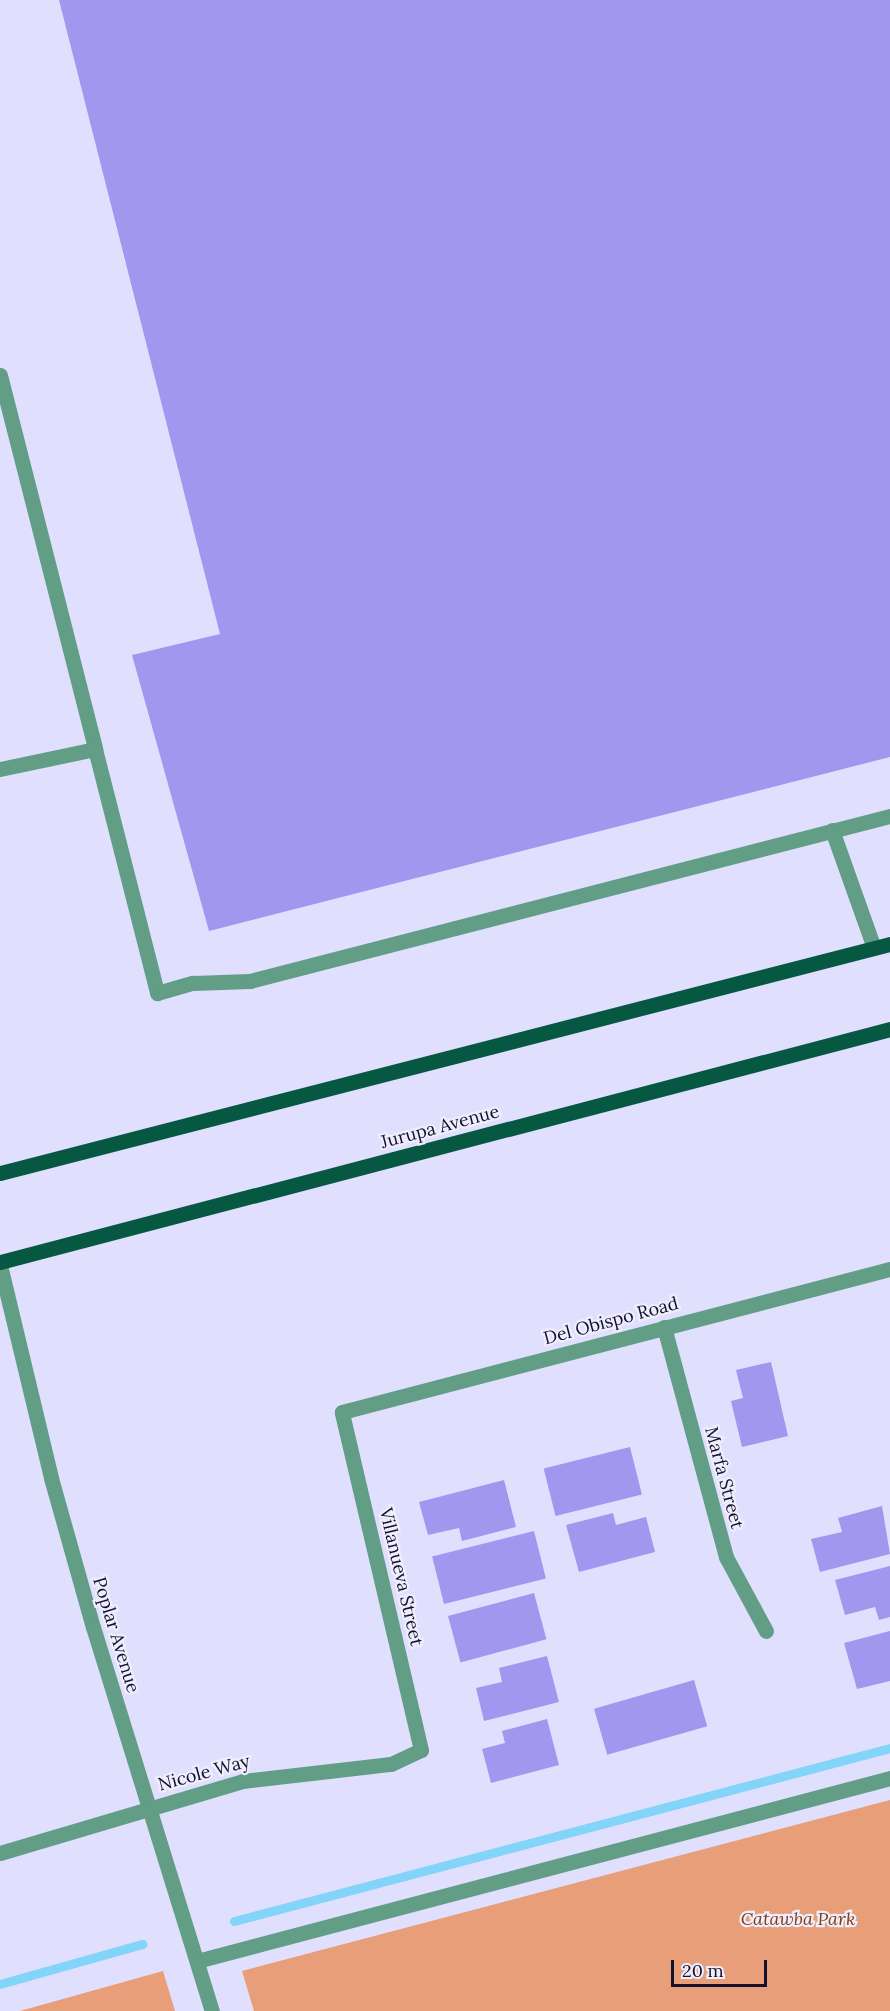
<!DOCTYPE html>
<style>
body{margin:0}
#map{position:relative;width:890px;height:2011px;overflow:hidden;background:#e1dffe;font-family:Lora,serif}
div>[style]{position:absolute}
.green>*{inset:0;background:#e79e79}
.stream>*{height:9px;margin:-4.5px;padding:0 4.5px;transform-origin:4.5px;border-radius:4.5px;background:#82d4f8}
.building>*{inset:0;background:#a197ef;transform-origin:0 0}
.minor>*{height:15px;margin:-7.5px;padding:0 7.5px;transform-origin:7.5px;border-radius:7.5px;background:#629d86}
.major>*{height:15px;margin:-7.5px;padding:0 7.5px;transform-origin:7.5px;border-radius:7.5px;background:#075842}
span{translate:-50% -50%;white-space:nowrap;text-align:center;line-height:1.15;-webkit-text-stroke:4.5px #efeefe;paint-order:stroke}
.street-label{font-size:18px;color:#15112b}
.park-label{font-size:18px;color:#843c0e;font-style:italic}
.scale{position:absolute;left:671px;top:1960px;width:96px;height:27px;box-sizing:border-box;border:3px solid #15112b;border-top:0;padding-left:8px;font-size:18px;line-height:21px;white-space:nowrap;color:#15112b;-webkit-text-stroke:4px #efeefe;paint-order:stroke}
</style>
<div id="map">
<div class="green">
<i style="clip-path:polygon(890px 1800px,890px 2011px,254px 2011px,242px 1971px)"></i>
<i style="clip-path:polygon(163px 1971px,175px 2011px,20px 2011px)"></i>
</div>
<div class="stream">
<i style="left:234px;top:1921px;width:678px;rotate:-14.77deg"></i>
<i style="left:0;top:1984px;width:148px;rotate:-15.7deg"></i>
</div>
<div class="building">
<i style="clip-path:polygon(59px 0,890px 0,890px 757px,209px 931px,132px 655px,220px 634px)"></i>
<i style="clip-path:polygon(771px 1362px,788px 1436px,742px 1447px,731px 1401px,743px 1398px,736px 1370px)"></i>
<i style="left:630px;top:1447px;width:49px;height:89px;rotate:76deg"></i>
<i style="clip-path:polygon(504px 1480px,516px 1527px,462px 1541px,459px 1528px,428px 1535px,419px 1502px)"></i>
<i style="clip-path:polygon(882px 1506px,890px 1554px,820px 1572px,811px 1539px,842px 1532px,838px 1518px)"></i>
<i style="clip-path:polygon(613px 1513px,616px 1525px,646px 1517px,655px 1552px,579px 1572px,566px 1525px)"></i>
<i style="left:534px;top:1531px;width:49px;height:105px;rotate:76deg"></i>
<i style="clip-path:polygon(890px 1566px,890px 1617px,879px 1620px,875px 1607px,845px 1615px,835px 1580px)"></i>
<i style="left:534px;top:1593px;width:48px;height:89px;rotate:75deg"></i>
<i style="clip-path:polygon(890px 1631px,890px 1681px,857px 1689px,844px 1643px)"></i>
<i style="clip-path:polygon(547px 1656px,559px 1702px,484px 1721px,476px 1688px,502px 1682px,499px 1668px)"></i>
<i style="left:694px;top:1680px;width:48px;height:104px;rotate:74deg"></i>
<i style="clip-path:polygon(547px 1719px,559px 1765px,491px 1783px,482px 1749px,505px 1743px,502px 1731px)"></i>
</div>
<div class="minor">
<i style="left:0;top:375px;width:386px;rotate:75.7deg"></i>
<i style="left:0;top:769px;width:97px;rotate:-11.9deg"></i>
<i style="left:95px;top:749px;width:252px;rotate:75.7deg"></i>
<i style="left:157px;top:993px;width:37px;rotate:-16deg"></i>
<i style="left:193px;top:983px;width:57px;rotate:-2deg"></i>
<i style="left:250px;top:981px;width:661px;rotate:-14.46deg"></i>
<i style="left:832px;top:830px;width:125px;rotate:70.4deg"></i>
<i style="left:0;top:1265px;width:219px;rotate:76.5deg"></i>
<i style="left:51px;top:1478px;width:155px;rotate:74.3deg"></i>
<i style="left:93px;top:1627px;width:402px;rotate:72.8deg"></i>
<i style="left:664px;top:1327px;width:238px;rotate:74.9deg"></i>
<i style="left:726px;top:1557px;width:84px;rotate:61.6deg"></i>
<i style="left:0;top:1853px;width:253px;rotate:-16.5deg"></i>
<i style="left:243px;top:1781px;width:149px;rotate:-6.6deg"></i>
<i style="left:391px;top:1764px;width:33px;rotate:-25deg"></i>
<i style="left:421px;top:1750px;width:347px;rotate:-103.2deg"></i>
<i style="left:342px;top:1412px;width:566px;rotate:-14.63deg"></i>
<i style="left:197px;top:1961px;width:717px;rotate:-14.79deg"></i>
</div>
<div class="major">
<i style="left:0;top:1173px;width:919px;rotate:-14.43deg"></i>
<i style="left:0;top:1262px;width:920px;rotate:-14.67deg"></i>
</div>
<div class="street-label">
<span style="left:440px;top:1127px;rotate:-15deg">Jurupa Avenue</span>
<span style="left:611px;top:1321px;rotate:-15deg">Del Obispo Road</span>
<span style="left:724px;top:1478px;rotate:75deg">Marfa Street</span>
<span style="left:401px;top:1577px;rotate:77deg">Villanueva Street</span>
<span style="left:116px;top:1635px;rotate:73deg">Poplar Avenue</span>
<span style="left:204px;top:1773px;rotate:-15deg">Nicole Way</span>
</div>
<div class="park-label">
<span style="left:798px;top:1919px">Catawba Park</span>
</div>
<div class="scale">20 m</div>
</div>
